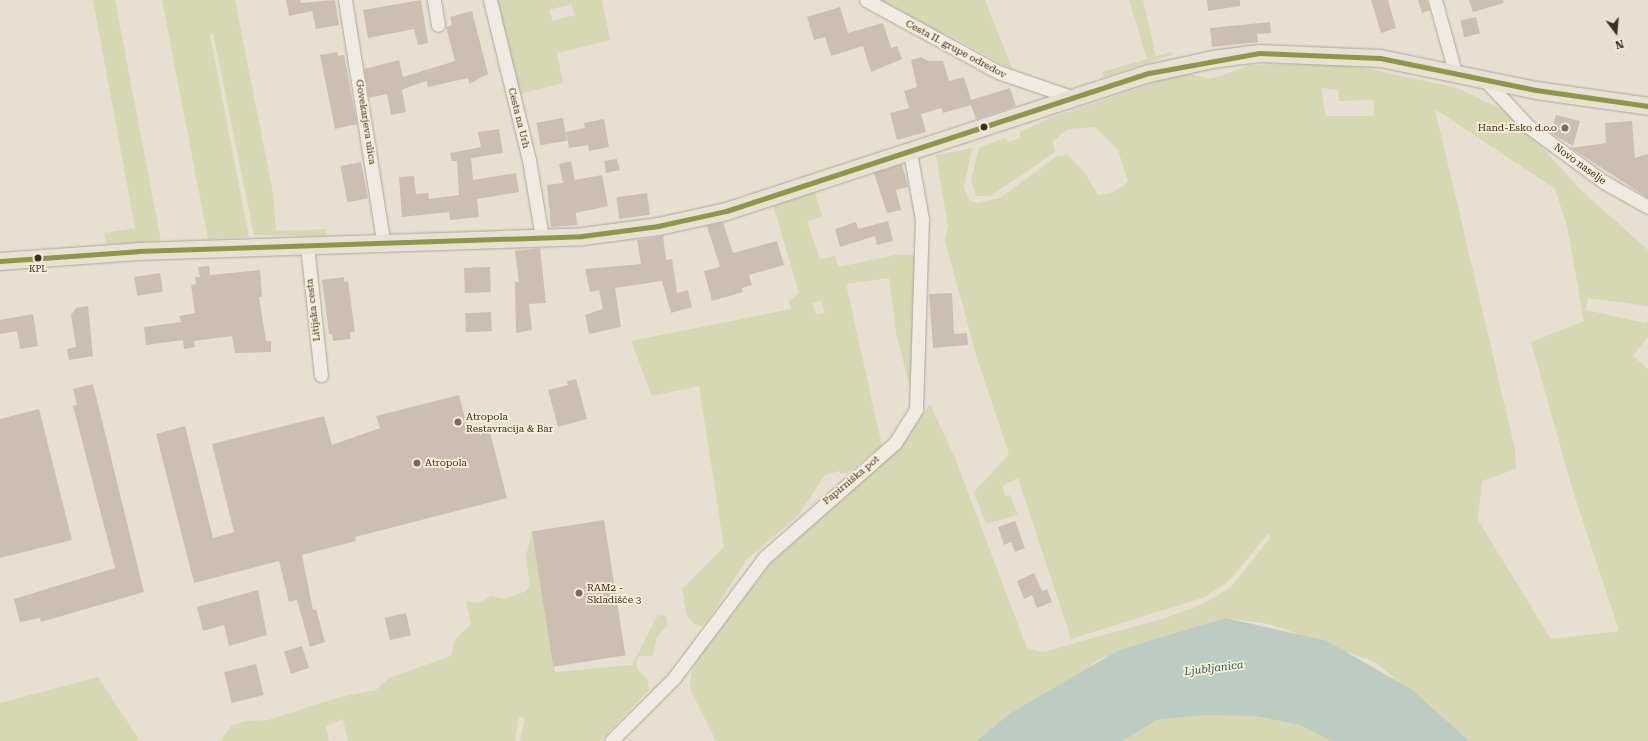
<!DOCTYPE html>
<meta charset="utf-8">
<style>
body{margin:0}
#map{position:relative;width:1648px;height:741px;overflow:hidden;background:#e7e0d1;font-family:"Roboto Serif",serif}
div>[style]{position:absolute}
.green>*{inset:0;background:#d6d7b3}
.water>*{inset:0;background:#bcccc2}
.building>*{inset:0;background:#cbbfb2;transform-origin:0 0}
.roads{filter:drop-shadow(0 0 1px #ada599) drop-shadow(0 0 1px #ada599)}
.minor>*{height:13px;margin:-6.5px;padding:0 6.5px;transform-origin:6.5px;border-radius:6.5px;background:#efebe3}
.major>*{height:17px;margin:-8.5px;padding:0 8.5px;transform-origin:8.5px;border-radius:8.5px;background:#e6e1d4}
.bus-1>*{height:5px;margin:-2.5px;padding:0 2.5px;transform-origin:2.5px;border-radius:2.5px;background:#8e9746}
.dots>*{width:11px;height:11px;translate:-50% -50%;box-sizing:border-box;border:2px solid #f7eed8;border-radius:50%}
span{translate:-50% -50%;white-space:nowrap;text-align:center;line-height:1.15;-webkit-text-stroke:3.5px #f7eed8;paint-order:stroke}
.bus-label{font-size:9px;color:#3d2e20}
.street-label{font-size:10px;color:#3d2e20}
.poi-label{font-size:10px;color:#3d2e20}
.right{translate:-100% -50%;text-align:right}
.left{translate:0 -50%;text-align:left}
.water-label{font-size:11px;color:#2f5d5a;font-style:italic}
.north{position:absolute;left:1596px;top:12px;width:40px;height:40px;-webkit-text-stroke:3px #f7eed8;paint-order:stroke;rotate:164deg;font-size:11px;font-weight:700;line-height:16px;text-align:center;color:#3d2e20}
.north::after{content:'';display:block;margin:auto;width:14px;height:18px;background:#3d2e20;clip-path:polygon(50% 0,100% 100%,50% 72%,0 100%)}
</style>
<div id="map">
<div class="green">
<i style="clip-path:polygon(93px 0,115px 0,161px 241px,107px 244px,104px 233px,135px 228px)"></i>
<i style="clip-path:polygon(162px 0,235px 0,273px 193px,276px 231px,326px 229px,326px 236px,254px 235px,213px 33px,210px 35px,249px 237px,208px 239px)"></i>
<i style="clip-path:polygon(evenodd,494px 0,602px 0,610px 40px,557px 53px,563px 83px,517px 95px,494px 0,571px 4px,575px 15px,553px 21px,549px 10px,571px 4px)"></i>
<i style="clip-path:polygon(879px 0,985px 0,1013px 70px,949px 35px,938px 33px)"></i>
<i style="clip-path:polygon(1129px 0,1143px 0,1156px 56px,1171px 52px,1172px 55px,1104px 77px,1102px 72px,1147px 59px)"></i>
<i style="clip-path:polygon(evenodd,1346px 64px,1458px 88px,1503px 110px,1518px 121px,1582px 191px,1648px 250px,1648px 306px,1588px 298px,1586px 310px,1645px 323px,1648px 321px,1648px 337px,1633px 356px,1648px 369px,1648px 741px,1469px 741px,1375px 662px,1269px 624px,1227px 618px,1102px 658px,1093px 663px,1085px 677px,984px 741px,716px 741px,690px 689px,691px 673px,701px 654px,774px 559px,904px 443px,930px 404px,955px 458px,1027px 648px,1043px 652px,1165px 618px,1201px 605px,1231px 587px,1270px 538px,1269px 533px,1229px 581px,1205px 597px,1071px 639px,1018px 478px,1002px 486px,1005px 496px,1010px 495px,1018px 515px,986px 524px,974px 492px,1009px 454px,976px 355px,945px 240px,948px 226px,936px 155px,972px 148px,964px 187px,969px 200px,977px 203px,1000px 198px,1057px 156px,1068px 155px,1085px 173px,1098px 195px,1112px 193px,1128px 182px,1118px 150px,1095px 127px,1068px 129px,1053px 141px,1055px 152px,990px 196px,976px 196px,971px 180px,979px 148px,1005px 138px,1008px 142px,1020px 138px,1020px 132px,1050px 118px,1175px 76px,1189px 74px,1211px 79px,1250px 65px,1346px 64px,1321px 88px,1338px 90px,1339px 101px,1374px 100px,1374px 116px,1326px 116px,1321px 88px,1346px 64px,1435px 109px,1555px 189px,1567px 226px,1584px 321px,1531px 342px,1573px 491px,1619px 631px,1551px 639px,1478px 520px,1482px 481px,1516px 469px,1515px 449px,1435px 109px)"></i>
<i style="clip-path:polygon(evenodd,814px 189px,822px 216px,807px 222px,820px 259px,835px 256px,839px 267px,895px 255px,915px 255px,912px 396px,896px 332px,889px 278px,846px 284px,882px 446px,847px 473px,840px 474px,840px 471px,825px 475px,798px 516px,747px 559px,709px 619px,702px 626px,695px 625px,687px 616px,682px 589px,724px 547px,699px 386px,652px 396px,631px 341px,791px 309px,789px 301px,799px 293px,773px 205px,814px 189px,821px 300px,825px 313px,817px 315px,812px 303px,821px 300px)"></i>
<i style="clip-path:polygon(532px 531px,555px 672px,632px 665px,658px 615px,666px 616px,668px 625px,657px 636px,653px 656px,639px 656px,636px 661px,637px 669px,647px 679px,649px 690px,600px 741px,520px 741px,525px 718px,519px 716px,515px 741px,348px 741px,343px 719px,326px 726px,329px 741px,220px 741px,231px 726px,247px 721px,268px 720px,340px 697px,376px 690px,389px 678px,451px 656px,455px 639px,471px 624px,466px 601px,480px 603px,491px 596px,504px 599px,526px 591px,530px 586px,526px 556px)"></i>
<i style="clip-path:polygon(98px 677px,140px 741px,0 741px,0 703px)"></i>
<i style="clip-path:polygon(1226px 708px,1310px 726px,1335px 741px,1123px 741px,1146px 723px,1166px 715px)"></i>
</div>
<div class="water">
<i style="clip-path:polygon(1226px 618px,1327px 641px,1411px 689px,1469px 741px,1331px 741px,1300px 725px,1256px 716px,1202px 715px,1156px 720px,1123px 741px,976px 741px,1011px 713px,1119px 650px)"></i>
</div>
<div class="building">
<i style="clip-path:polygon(286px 0,300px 0,301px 3px,335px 0,339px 25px,316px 29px,312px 11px,289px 16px)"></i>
<i style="clip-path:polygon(421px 0,428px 43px,418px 45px,414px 29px,368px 38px,363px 10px)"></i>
<i style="clip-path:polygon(1207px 0,1240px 0,1240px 6px,1208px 11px)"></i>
<i style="clip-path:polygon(1371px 0,1388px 0,1396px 28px,1381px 33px)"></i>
<i style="clip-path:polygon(1418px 0,1427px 0,1430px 10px,1422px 13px)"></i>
<i style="clip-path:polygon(1469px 0,1503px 0,1504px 3px,1473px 12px)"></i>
<i style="clip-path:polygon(840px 7px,848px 33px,883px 23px,891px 48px,897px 46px,902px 59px,871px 72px,863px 46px,831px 56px,825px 37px,814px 40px,807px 17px)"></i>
<i style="clip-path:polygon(472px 11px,488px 74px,469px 84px,468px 78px,428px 87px,427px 81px,406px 88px,402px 90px,406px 112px,391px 115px,387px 94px,369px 98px,364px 69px,399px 60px,403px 77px,455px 61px,446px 27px,452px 25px,450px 17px)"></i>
<i style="left:1476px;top:17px;width:17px;height:16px;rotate:77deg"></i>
<i style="clip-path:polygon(1270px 22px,1271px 33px,1257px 34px,1258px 42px,1212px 47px,1210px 28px)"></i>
<i style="clip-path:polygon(337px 52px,338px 56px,344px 55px,357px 124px,335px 129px,320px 55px)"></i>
<i style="clip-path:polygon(921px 57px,928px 61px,943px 61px,949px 81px,964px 77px,971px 100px,1010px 88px,1016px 106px,976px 119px,971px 105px,943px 113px,941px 108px,921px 114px,926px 132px,897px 140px,890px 113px,909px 108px,904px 91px,917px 87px,911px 60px)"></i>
<i style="clip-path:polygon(1556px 115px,1580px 121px,1573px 146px,1551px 133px)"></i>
<i style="left:563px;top:118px;width:23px;height:27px;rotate:80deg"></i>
<i style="clip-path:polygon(604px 119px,609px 147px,589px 151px,588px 145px,569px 148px,566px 132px,585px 128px,584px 123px)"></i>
<i style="clip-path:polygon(1632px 121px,1635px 158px,1648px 154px,1648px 198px,1571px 148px,1606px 143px,1605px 123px)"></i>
<i style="clip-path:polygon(499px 129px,503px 153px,471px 158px,473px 180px,516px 173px,519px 192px,477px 199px,479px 217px,450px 220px,449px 212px,402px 217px,399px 177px,414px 176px,416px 194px,428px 193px,429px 199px,459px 195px,457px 161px,452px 161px,450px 153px,481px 147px,478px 132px)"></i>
<i style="clip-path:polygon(617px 159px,620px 170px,606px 173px,604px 161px)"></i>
<i style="clip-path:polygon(571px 161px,575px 180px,602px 175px,608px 206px,576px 213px,577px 225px,551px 227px,547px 185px,563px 183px,559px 164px)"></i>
<i style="left:361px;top:162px;width:37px;height:21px;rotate:79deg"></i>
<i style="clip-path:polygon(902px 164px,908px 187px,896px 190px,901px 210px,887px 213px,874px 173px)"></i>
<i style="left:647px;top:193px;width:22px;height:31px;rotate:82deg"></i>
<i style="clip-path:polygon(888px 221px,893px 241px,877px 245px,875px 236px,840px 247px,835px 229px,856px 222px,858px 229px)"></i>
<i style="clip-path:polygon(723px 222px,733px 253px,777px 241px,784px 265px,749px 275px,752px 285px,742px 288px,743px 292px,712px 301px,704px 271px,720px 267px,707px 226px)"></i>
<i style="clip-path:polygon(663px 236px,666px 260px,672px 259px,677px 293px,688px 290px,692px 307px,671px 313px,662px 281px,615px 288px,621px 327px,589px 334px,585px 315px,603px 309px,599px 290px,590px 292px,585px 269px,641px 264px,637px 240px)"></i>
<i style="clip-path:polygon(540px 248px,546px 303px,529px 304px,532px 330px,516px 333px,515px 282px,519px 282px,515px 251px)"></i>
<i style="clip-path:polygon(209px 266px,210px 275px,260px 270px,262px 297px,259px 297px,266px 341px,271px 341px,271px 352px,235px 353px,232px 336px,194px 341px,195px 347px,184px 349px,183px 340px,146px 345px,144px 327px,181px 322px,179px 316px,195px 313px,191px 285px,196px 284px,195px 277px,200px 277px,198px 267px)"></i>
<i style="left:490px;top:267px;width:25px;height:26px;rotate:88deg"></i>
<i style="left:160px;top:273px;width:19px;height:26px;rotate:81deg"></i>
<i style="clip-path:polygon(344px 277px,344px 282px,348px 281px,355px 332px,350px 332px,351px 339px,333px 341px,332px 334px,329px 334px,322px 280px)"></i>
<i style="clip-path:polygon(952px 293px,954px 334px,967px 333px,968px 345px,933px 348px,929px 294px)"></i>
<i style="clip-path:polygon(88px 306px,93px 356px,69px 360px,67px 349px,76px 347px,71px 315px,76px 308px)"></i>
<i style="left:491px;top:312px;width:19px;height:26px;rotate:87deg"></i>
<i style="clip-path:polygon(33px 314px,38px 346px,20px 349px,17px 331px,0 334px,0 320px)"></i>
<i style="clip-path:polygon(576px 379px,587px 419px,558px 427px,548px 390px,568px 385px,567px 381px)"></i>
<i style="clip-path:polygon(93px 384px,144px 592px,41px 622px,40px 618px,20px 622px,14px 599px,115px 568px,73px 406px,77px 405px,73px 389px)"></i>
<i style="clip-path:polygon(459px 395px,468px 430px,488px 425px,507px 498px,355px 537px,356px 541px,302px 555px,313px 610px,316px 609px,325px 642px,310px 647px,297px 600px,289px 602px,279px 561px,194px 583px,156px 434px,185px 426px,213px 538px,234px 532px,212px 444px,324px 416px,332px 445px,380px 428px,376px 416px)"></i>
<i style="clip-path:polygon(39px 409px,72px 540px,0 558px,0 419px)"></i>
<i style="left:604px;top:520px;width:137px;height:73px;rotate:81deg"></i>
<i style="clip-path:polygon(1015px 521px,1025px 548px,1015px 552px,1011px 542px,1004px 545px,998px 527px)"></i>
<i style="clip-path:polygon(1034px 573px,1042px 591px,1047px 589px,1052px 602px,1037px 608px,1032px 595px,1024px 599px,1017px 581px)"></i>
<i style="clip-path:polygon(258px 590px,267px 635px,229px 646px,224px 625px,203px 631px,197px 607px)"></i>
<i style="left:406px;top:613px;width:23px;height:22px;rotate:77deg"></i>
<i style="left:302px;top:646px;width:23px;height:19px;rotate:72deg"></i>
<i style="left:256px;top:664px;width:32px;height:33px;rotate:76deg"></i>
</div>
<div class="roads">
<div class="minor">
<i style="left:345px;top:0;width:248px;rotate:81deg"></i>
<i style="left:434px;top:0;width:25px;rotate:81deg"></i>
<i style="left:490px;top:0;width:165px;rotate:76.3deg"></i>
<i style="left:529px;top:160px;width:79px;rotate:80.5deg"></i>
<i style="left:866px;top:0;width:150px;rotate:28.6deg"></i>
<i style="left:998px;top:72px;width:77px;rotate:18.9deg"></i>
<i style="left:1435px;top:0;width:75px;rotate:74.5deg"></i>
<i style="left:1484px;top:79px;width:66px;rotate:46.8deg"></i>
<i style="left:1529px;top:127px;width:93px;rotate:36.3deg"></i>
<i style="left:1604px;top:182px;width:51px;rotate:29.6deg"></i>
<i style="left:307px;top:245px;width:131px;rotate:83.9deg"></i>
<i style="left:611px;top:741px;width:89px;rotate:-45deg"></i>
<i style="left:674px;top:678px;width:150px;rotate:-53.1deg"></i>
<i style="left:764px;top:558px;width:174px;rotate:-41.3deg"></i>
<i style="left:895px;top:443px;width:40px;rotate:-58deg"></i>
<i style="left:916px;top:409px;width:190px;rotate:-88.2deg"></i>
<i style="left:922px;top:219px;width:68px;rotate:-100.2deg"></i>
</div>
<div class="major">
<i style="left:0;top:261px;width:138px;rotate:-4.1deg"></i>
<i style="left:138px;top:251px;width:444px;rotate:-1.9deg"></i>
<i style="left:582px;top:236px;width:77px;rotate:-7.5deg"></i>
<i style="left:658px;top:226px;width:70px;rotate:-12.4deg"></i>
<i style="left:726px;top:211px;width:445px;rotate:-18.1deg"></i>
<i style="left:1149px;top:73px;width:65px;rotate:-12.5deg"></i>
<i style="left:1212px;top:59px;width:47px;rotate:-7.3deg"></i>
<i style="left:1259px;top:53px;width:121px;rotate:2.4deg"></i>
<i style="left:1380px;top:58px;width:159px;rotate:11.6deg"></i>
<i style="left:1536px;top:90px;width:113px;rotate:8.1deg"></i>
</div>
</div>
<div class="bus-1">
<i style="left:0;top:261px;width:138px;rotate:-4.1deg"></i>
<i style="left:138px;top:251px;width:444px;rotate:-1.9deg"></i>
<i style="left:582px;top:236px;width:77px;rotate:-7.5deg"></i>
<i style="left:658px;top:226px;width:70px;rotate:-12.4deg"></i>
<i style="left:726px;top:211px;width:445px;rotate:-18.1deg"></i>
<i style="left:1149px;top:73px;width:112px;rotate:-10.3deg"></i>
<i style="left:1259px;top:53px;width:121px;rotate:2.4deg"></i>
<i style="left:1380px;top:58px;width:159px;rotate:11.6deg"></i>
<i style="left:1536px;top:90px;width:113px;rotate:8.1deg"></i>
</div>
<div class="dots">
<i style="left:984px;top:127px;background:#3d2e20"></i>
<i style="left:1565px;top:128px;background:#786c5e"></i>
<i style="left:38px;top:258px;background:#3d2e20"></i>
<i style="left:458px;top:422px;background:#786c5e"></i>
<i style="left:417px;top:463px;background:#786c5e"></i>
<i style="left:579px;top:593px;background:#786c5e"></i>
</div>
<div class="bus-label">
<span style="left:38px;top:269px">KPL</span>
</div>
<div class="street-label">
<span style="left:956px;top:49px;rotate:28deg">Cesta II. grupe odredov</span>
<span style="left:519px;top:118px;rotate:76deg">Cesta na Urh</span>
<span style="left:366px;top:122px;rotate:81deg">Govekarjeva ulica</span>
<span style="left:1580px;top:164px;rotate:36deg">Novo naselje</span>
<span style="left:313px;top:310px;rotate:-97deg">Litijska cesta</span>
<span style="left:851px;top:480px;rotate:-40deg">Papirniška pot</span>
</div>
<div class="poi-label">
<span class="right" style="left:1557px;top:128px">Hand-Esko d.o.o</span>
<span class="left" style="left:466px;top:422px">Atropola<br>Restavracija &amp; Bar</span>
<span class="left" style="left:425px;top:463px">Atropola</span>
<span class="left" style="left:587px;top:593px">RAM2 -<br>Skladišče 3</span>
</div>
<div class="water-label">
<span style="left:1214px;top:669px;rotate:-7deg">Ljubljanica</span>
</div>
<div class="north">N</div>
</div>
